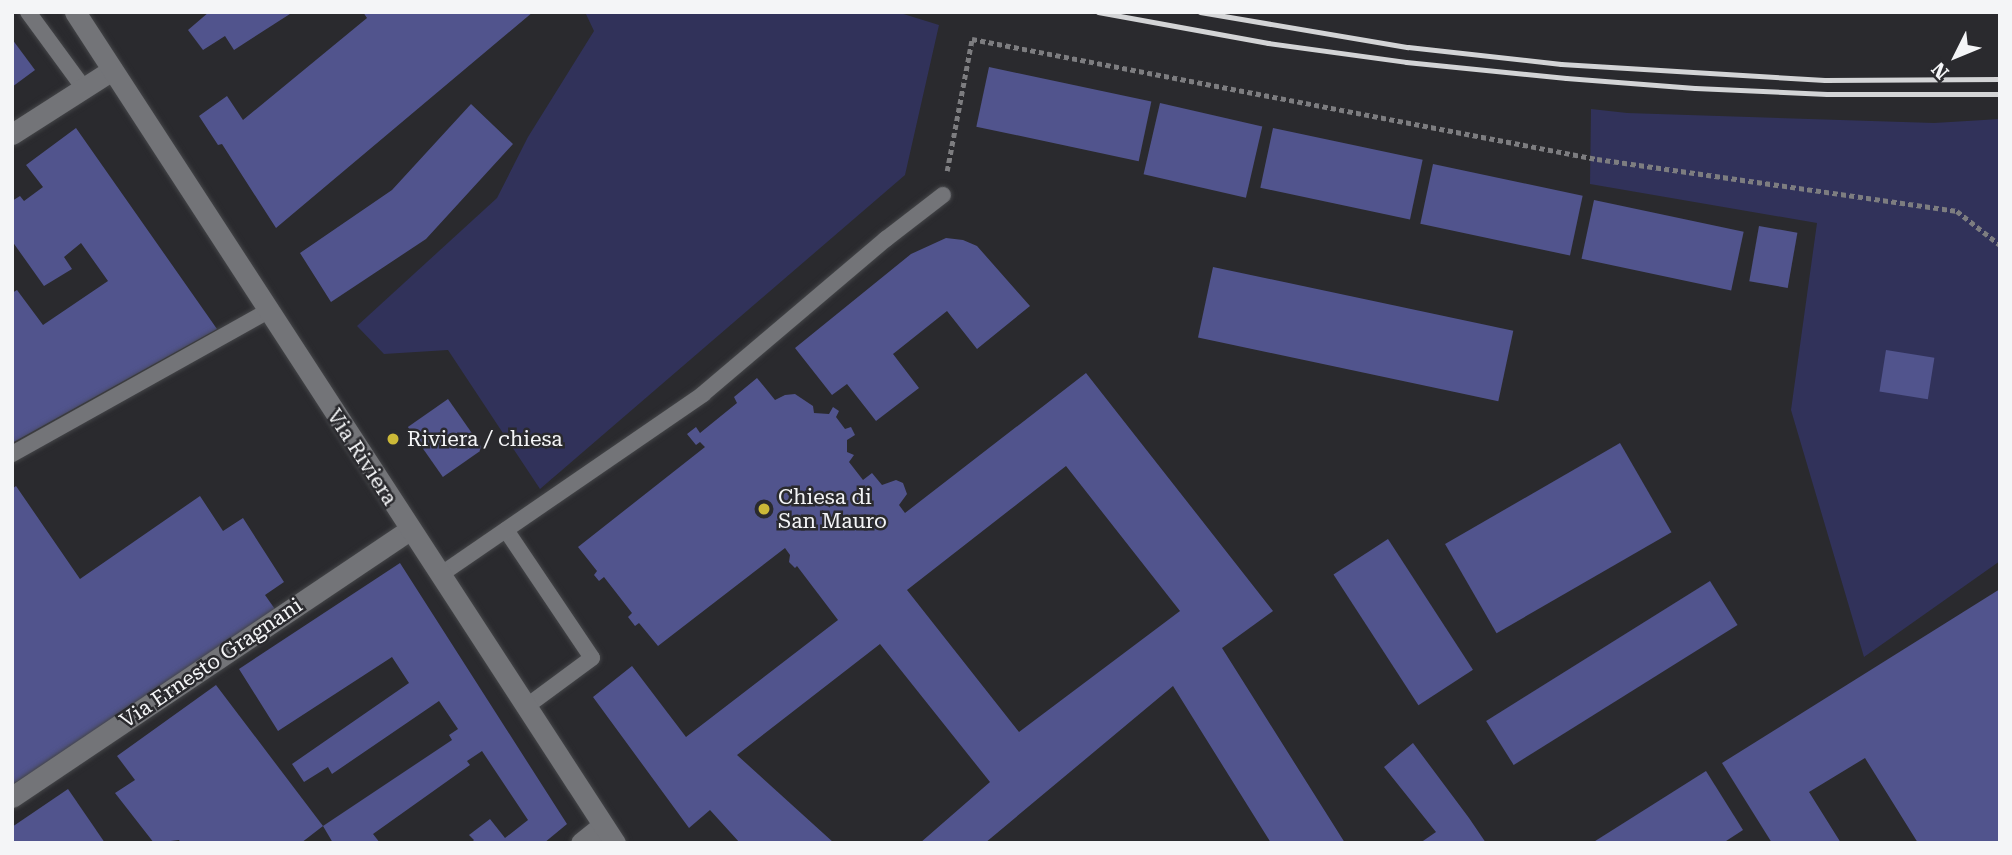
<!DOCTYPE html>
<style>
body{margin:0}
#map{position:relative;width:2012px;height:855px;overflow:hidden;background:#2a2a2e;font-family:"Roboto Serif",serif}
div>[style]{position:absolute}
.green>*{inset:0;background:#31325a}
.building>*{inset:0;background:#51548d;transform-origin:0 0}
.path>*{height:4.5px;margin-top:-2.25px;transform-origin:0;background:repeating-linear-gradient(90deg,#7d7d80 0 5px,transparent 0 8.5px)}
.roads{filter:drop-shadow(0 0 2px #444548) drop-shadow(0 0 2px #444548)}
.lane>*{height:16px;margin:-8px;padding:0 8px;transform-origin:8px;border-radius:8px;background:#737478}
.street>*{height:21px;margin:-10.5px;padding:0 10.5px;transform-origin:10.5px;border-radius:10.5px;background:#737478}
.secondary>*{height:21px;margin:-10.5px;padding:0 10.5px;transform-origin:10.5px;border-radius:10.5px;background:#737478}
.rail>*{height:5px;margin:-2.5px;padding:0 2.5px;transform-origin:2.5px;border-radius:2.5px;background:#d3d4d6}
.dots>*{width:19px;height:19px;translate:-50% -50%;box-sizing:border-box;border:4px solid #2a2a2e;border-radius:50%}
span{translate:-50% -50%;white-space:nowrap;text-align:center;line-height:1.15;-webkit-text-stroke:5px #2a2a2e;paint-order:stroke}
.poi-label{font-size:21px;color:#f4f5f7}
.left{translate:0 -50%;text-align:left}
.street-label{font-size:21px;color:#f4f5f7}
.frame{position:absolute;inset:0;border:14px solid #f4f5f7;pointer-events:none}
.north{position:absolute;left:1921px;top:21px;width:70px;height:70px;-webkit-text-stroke:5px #2a2a2e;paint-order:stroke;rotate:227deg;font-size:19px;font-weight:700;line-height:28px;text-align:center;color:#f4f5f7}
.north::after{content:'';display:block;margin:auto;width:24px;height:32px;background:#f4f5f7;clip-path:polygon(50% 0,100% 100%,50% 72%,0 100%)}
</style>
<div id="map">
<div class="green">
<i style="clip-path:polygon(585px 12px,897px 12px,939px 25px,905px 175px,540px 489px,448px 350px,384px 354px,357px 326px,497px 198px,528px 137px,594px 31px)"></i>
<i style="clip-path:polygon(1591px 109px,1627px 113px,1934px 123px,2000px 119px,2000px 561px,1864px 657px,1791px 410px,1817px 223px,1590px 184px)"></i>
</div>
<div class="building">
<i style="clip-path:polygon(209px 12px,293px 12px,234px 50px,225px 36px,203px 50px,188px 30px)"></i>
<i style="clip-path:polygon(363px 12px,533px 12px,276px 228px,222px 144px,218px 145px,199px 116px,227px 96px,243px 120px,367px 18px)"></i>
<i style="clip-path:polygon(12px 39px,35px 70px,12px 87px)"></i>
<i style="left:989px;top:67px;width:166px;height:61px;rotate:12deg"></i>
<i style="left:1160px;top:103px;width:105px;height:73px;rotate:13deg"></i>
<i style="clip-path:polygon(471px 104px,513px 144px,426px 239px,331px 302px,300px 253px,392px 190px)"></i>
<i style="clip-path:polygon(76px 128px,217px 329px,12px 443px,12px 293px,17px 290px,43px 325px,108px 281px,81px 243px,64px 257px,72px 269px,44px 286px,12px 241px,12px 201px,20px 196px,24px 201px,43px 187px,26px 165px)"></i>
<i style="left:1273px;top:128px;width:153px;height:61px;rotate:12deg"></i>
<i style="left:1433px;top:164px;width:153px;height:61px;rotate:12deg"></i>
<i style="left:1594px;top:200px;width:153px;height:60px;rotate:12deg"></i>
<i style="left:1759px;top:226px;width:39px;height:56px;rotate:10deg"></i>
<i style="clip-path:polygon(946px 238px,963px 240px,977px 246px,1030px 306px,977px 349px,947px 311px,893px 354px,919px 388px,876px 421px,847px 384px,832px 395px,795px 348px,911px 254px)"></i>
<i style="left:1213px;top:267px;width:307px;height:72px;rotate:12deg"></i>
<i style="left:1886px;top:350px;width:49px;height:42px;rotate:9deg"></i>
<i style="clip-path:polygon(evenodd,1086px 373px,1273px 611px,1222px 648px,1345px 843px,1271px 843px,1173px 686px,985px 843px,920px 843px,990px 782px,880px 644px,737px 755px,834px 843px,740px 843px,710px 810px,689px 828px,593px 697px,632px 666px,686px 737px,838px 620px,797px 566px,795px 568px,789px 562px,790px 555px,785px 548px,658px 646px,639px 623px,635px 626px,628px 617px,632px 613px,604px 577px,599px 581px,594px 575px,597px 571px,578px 547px,705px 447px,700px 442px,696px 445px,687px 434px,696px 427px,700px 433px,737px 403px,734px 397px,757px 378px,775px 400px,785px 395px,795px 394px,813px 406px,814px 413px,829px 414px,833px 407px,839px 411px,836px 417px,845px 429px,851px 427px,855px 435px,847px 440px,847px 452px,854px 455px,849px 462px,863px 480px,872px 473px,882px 485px,896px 480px,903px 483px,907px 494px,899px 505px,905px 513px,1086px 373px,1066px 466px,1180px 611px,1019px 732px,907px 590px,1066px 466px)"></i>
<i style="left:448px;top:399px;width:61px;height:49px;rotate:55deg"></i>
<i style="left:1620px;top:443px;width:103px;height:202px;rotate:60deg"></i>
<i style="clip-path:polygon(16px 486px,80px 579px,200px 496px,223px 531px,243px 518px,284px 582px,265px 595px,277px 612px,12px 785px,12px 489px)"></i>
<i style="left:1388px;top:539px;width:156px;height:65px;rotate:57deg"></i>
<i style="clip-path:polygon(400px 563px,567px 824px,544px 843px,471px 843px,474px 840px,469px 835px,490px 819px,505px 838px,528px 820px,482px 751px,467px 761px,470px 765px,373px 834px,380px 843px,333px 843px,323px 826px,452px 740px,449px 735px,458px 729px,439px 701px,332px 774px,328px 767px,304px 782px,292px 764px,409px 683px,392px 657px,278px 731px,239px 669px)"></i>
<i style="left:1710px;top:581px;width:52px;height:264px;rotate:58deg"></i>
<i style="clip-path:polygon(2000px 589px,2000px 843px,1918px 843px,1865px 758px,1809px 792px,1841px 843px,1772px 843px,1722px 763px)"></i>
<i style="clip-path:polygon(216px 685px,323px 826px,301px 843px,181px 843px,179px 840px,154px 843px,115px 793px,135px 780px,117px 756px)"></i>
<i style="clip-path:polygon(1413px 743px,1469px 818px,1486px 843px,1420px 843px,1436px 832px,1384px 767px)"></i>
<i style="clip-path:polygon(1706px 771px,1743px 830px,1723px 843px,1592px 843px)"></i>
<i style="clip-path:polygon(68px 789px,105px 843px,12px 843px,12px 827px)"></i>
</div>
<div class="path">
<i style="left:947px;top:171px;width:134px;rotate:-79.3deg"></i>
<i style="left:972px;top:39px;width:636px;rotate:10.87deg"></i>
<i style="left:1597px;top:159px;width:364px;rotate:8.2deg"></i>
<i style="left:1957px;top:211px;width:55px;rotate:38.3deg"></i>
</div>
<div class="roads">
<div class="lane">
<i style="left:28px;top:12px;width:97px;rotate:53.8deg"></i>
<i style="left:12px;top:454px;width:293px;rotate:-29.2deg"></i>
<i style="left:506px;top:530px;width:154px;rotate:56.1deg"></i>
<i style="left:592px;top:658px;width:81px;rotate:143.6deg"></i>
<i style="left:440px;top:575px;width:319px;rotate:-34.5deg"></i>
<i style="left:703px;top:394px;width:240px;rotate:-40.3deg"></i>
<i style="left:886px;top:239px;width:72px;rotate:-37.7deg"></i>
</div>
<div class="street">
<i style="left:12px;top:134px;width:119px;rotate:-32.6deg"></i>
<i style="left:12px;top:797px;width:478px;rotate:-33.9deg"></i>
<i style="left:581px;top:843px;width:28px;rotate:-39deg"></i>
</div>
<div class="secondary">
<i style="left:75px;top:12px;width:991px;rotate:56.98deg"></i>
</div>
</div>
<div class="rail">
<i style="left:1098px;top:12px;width:173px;rotate:10.3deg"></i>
<i style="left:1268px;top:43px;width:139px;rotate:7.8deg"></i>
<i style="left:1406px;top:62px;width:161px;rotate:5.7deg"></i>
<i style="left:1566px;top:78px;width:129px;rotate:4.4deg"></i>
<i style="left:1695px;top:88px;width:132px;rotate:2.6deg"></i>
<i style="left:1827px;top:94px;width:173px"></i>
<i style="left:1200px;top:12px;width:211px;rotate:9.6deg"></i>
<i style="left:1408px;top:47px;width:154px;rotate:6.3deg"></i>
<i style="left:1561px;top:64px;width:264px;rotate:3.5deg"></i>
<i style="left:1825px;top:80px;width:175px;rotate:-0.3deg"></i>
</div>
<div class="dots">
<i style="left:393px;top:439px;background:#ccb938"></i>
<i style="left:764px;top:509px;background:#ccb938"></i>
</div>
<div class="poi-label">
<span class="left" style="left:407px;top:439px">Riviera / chiesa</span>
<span class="left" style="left:778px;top:509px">Chiesa di<br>San Mauro</span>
</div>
<div class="street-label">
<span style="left:362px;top:457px;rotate:57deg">Via Riviera</span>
<span style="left:211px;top:663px;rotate:-34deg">Via Ernesto Gragnani</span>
</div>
<div class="frame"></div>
<div class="north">N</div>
</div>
